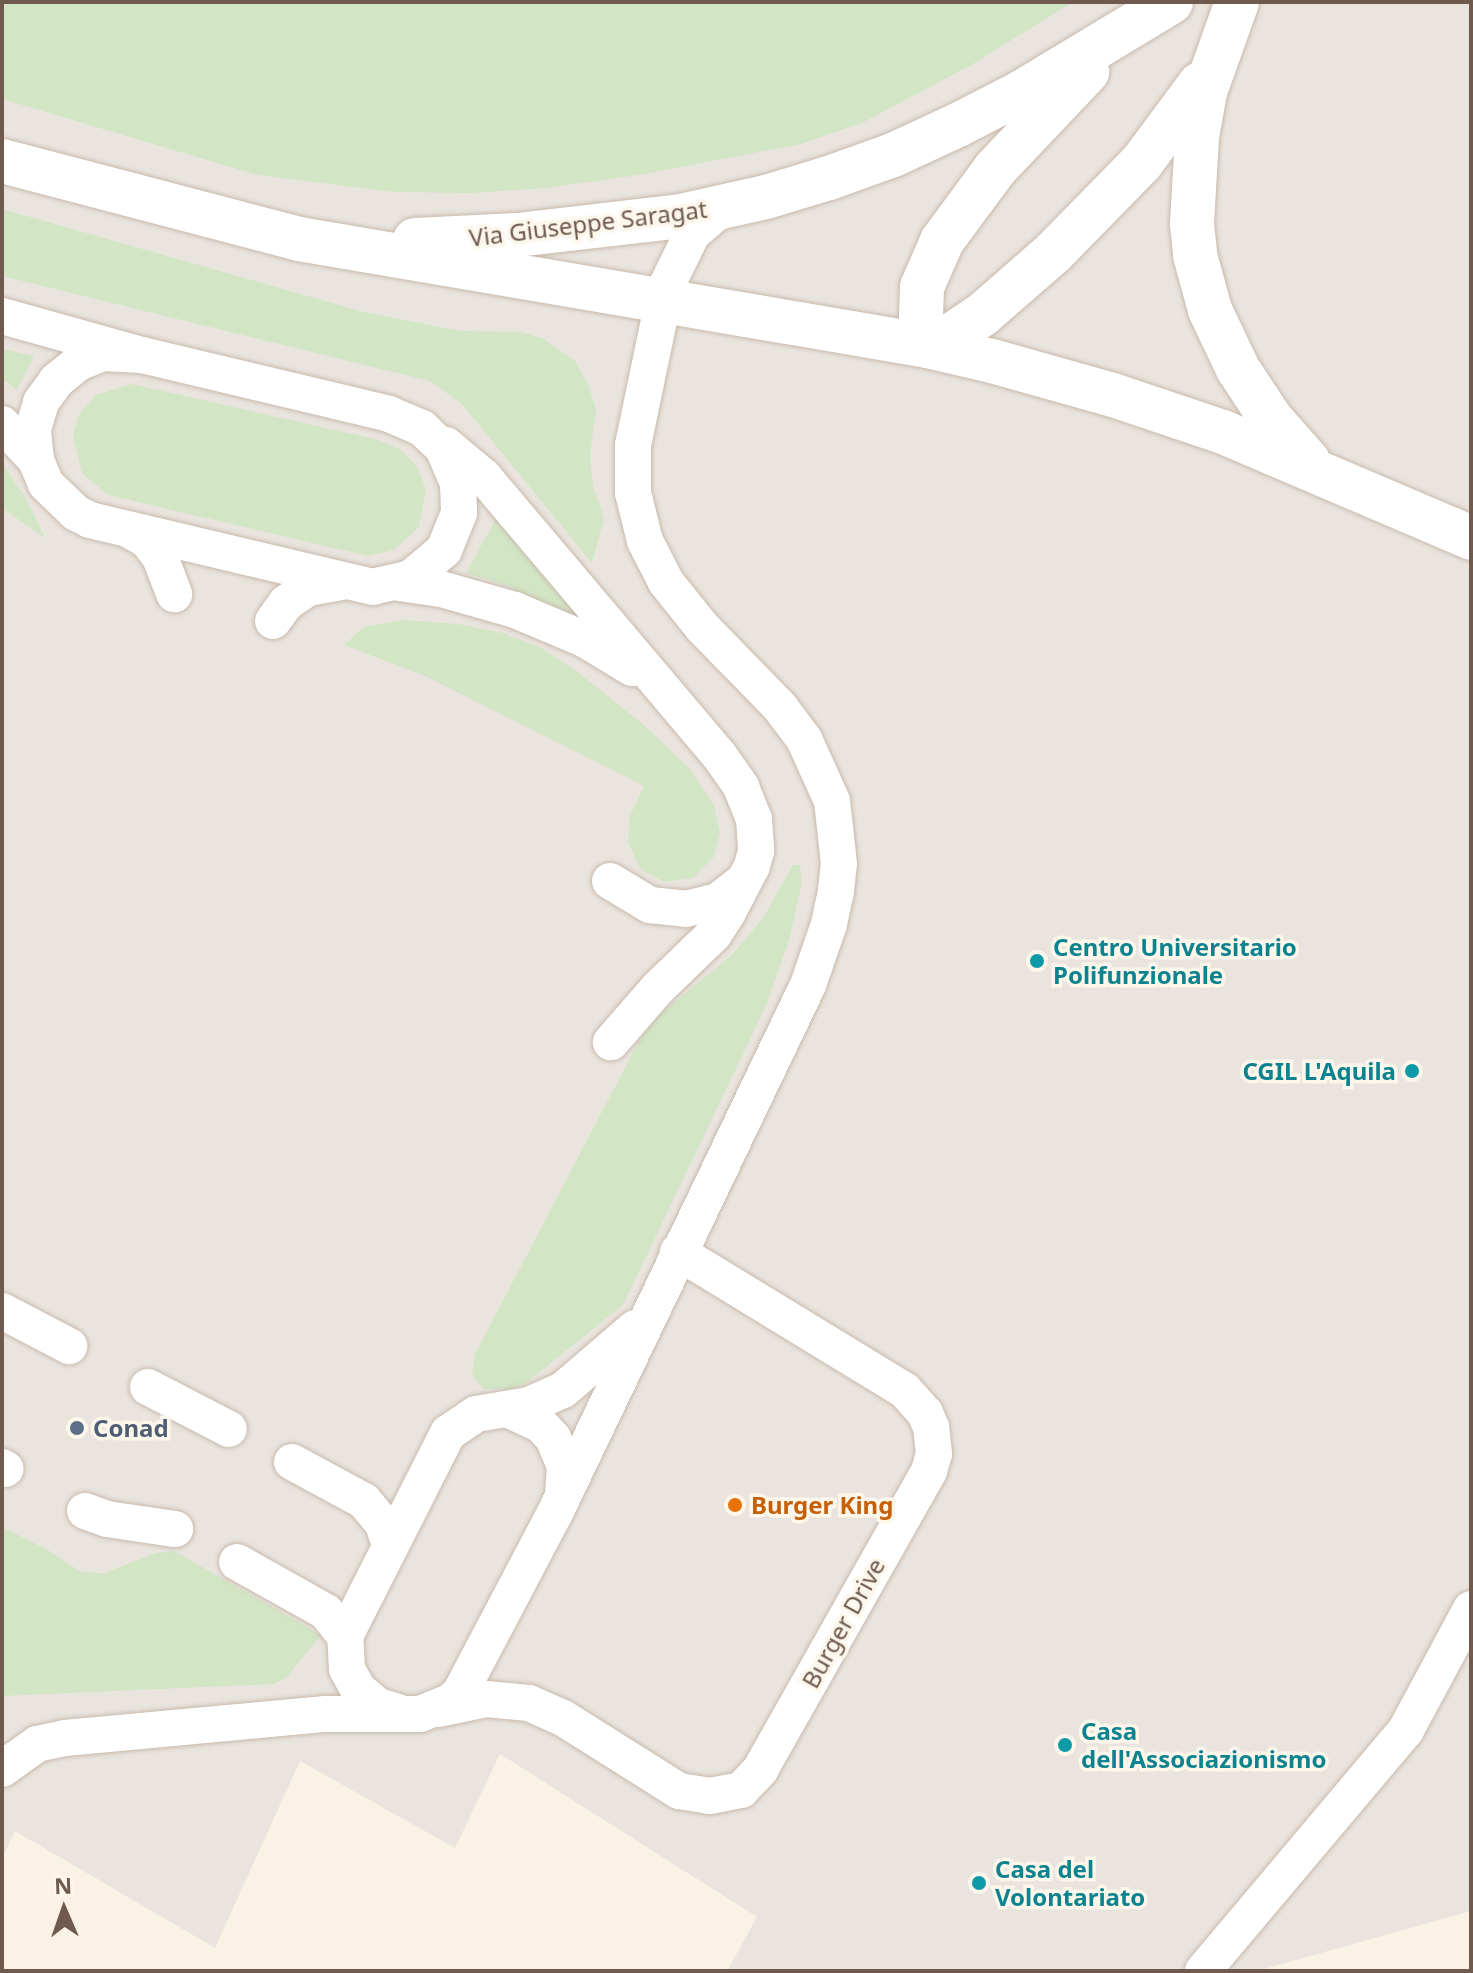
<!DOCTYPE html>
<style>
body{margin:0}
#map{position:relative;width:1473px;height:1973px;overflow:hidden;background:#faf2e5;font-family:"Noto Sans",sans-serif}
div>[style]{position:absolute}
.industrial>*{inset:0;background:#eae4df}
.green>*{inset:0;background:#d2e5c5}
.roads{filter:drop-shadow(0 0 2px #c9baac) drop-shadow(0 0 2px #c9baac)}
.lane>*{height:36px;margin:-18px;padding:0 18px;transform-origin:18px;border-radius:18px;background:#fff}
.street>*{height:44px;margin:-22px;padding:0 22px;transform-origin:22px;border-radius:22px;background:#fff}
.dots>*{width:22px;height:22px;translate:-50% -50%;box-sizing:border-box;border:4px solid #fdf6eb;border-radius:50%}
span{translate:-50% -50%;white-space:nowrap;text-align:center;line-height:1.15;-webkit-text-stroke:7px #fdf6eb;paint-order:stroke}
.street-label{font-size:24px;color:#6f5a4d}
.culture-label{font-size:24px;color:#0d838f;font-weight:700}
.left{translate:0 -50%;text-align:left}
.right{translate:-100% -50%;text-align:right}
.service-label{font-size:24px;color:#4e5e75;font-weight:700}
.food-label{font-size:24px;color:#c56008;font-weight:700}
.frame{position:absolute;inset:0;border:4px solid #6f5a4d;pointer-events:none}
.north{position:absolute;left:24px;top:1869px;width:80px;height:80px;-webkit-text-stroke:6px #fdf6eb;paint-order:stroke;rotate:358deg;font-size:22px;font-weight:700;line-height:32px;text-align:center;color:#6f5a4d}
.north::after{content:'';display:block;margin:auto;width:28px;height:36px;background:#6f5a4d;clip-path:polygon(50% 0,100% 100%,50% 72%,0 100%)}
</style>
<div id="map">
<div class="industrial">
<i style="clip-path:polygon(2px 2px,1471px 2px,1471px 1911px,1257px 1971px,727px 1971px,757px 1917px,500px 1754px,455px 1848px,300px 1761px,215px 1948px,15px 1831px,2px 1858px)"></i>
</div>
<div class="green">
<i style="clip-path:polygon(2px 2px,1073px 2px,973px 64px,864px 122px,801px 144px,639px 175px,546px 188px,471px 193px,393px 192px,258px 175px,2px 99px)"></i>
<i style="clip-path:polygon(2px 209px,364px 312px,461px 331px,521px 332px,544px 339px,575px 361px,588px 384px,596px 410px,590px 455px,593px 486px,604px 518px,592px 563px,462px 404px,430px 381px,2px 276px)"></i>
<i style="clip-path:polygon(2px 349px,34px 356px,17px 390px,2px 379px)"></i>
<i style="clip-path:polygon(132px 384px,379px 440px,401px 450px,417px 466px,426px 490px,419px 527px,394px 550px,368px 556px,108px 495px,82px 473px,73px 436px,80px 412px,96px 395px)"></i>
<i style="clip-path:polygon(2px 463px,25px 497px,45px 538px,2px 508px)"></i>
<i style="clip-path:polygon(498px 515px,583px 611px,578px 618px,502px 584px,466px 573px)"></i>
<i style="clip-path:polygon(405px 620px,458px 624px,503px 633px,540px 647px,579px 673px,644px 725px,691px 770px,714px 805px,720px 834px,713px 858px,693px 878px,664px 882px,641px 870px,628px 843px,630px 816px,644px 786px,425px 676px,344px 645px,364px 627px)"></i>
<i style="clip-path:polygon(793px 865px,800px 865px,802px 882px,789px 940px,766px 1006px,623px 1305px,526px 1383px,511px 1389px,483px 1389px,472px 1374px,475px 1354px,639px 1041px,660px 1014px,732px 955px,763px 918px)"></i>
<i style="clip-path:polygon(2px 1527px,48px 1550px,81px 1572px,104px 1573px,156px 1553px,174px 1551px,321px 1635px,286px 1678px,274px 1684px,2px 1696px)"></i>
</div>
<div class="roads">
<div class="lane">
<i style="left:2px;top:316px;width:145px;rotate:15.6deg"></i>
<i style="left:142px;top:355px;width:254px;rotate:13.4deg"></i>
<i style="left:389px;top:414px;width:36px;rotate:23deg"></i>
<i style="left:422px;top:428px;width:29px;rotate:44deg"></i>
<i style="left:443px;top:448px;width:38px;rotate:67deg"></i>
<i style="left:458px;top:483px;width:30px;rotate:88deg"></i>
<i style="left:459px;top:513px;width:40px;rotate:112deg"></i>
<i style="left:444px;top:550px;width:43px;rotate:139.7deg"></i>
<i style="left:411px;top:578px;width:39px;rotate:167deg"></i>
<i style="left:373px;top:587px;width:291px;rotate:-166.7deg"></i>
<i style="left:90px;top:520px;width:16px;rotate:-153deg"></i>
<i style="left:76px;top:513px;width:42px;rotate:-136deg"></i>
<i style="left:46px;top:484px;width:26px;rotate:-113deg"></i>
<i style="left:36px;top:460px;width:31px;rotate:-96deg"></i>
<i style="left:33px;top:429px;width:28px;rotate:-73deg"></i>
<i style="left:41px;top:402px;width:26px;rotate:-54deg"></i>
<i style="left:56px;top:381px;width:28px;rotate:-39deg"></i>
<i style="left:78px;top:363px;width:27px;rotate:-22deg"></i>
<i style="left:103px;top:353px;width:39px;rotate:3deg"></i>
<i style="left:2px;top:424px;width:50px;rotate:46.6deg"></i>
<i style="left:446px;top:445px;width:50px;rotate:40.1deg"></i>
<i style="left:484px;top:477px;width:364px;rotate:49.8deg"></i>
<i style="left:719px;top:755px;width:39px;rotate:55deg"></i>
<i style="left:741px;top:787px;width:35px;rotate:68deg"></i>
<i style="left:754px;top:819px;width:32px;rotate:86deg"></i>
<i style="left:756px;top:851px;width:16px;rotate:105deg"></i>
<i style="left:752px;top:866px;width:54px;rotate:117.5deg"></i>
<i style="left:727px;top:914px;width:24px;rotate:123deg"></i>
<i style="left:714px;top:934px;width:78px;rotate:136deg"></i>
<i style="left:658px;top:988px;width:72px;rotate:131deg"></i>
<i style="left:129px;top:530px;width:21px;rotate:29deg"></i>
<i style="left:147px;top:540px;width:21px;rotate:53deg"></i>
<i style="left:160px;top:557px;width:40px;rotate:69deg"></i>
<i style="left:399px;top:583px;width:42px;rotate:8.1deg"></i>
<i style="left:441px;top:589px;width:77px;rotate:15.8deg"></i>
<i style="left:515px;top:610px;width:77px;rotate:22.9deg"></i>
<i style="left:586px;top:640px;width:54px;rotate:31.3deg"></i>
<i style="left:273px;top:621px;width:22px;rotate:-54deg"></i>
<i style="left:286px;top:603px;width:27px;rotate:-34deg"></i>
<i style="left:308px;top:588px;width:34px;rotate:-10deg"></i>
<i style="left:610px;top:881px;width:47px;rotate:31deg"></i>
<i style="left:650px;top:905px;width:36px;rotate:6deg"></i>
<i style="left:686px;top:909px;width:33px;rotate:-14deg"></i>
<i style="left:718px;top:901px;width:29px;rotate:-38deg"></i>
<i style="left:2px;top:1311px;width:76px;rotate:27.6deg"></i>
<i style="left:148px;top:1387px;width:91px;rotate:27.4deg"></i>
<i style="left:509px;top:1410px;width:35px;rotate:25deg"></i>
<i style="left:541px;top:1425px;width:18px;rotate:47deg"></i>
<i style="left:553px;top:1438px;width:30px;rotate:67deg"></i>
<i style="left:565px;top:1466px;width:29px;rotate:94deg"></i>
<i style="left:292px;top:1462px;width:82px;rotate:28.4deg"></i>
<i style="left:364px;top:1501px;width:30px;rotate:50deg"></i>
<i style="left:383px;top:1524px;width:20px;rotate:72deg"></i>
<i style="left:2px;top:1467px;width:4px;rotate:27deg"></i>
<i style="left:85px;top:1511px;width:23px;rotate:20deg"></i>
<i style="left:107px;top:1519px;width:69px;rotate:8.4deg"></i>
<i style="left:237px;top:1562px;width:102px;rotate:29.3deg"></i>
<i style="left:326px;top:1612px;width:31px;rotate:52deg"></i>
<i style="left:439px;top:1709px;width:48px;rotate:-12deg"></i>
<i style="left:486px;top:1699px;width:43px;rotate:5.3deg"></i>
<i style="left:529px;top:1703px;width:37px;rotate:24deg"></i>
<i style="left:563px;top:1718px;width:137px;rotate:32.2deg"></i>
<i style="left:679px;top:1791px;width:31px;rotate:9deg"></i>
<i style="left:710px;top:1796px;width:32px;rotate:-11deg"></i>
<i style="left:741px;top:1790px;width:28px;rotate:-46deg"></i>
<i style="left:760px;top:1770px;width:343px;rotate:-60.5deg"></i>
<i style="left:929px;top:1471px;width:18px;rotate:-74deg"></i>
<i style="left:934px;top:1454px;width:27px;rotate:-96deg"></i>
<i style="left:931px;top:1427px;width:15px;rotate:-113deg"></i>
<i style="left:925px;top:1413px;width:31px;rotate:-132deg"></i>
<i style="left:904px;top:1390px;width:265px;rotate:-148.6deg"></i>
<i style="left:398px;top:1712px;width:21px;rotate:-163deg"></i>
<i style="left:378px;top:1706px;width:26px;rotate:-140deg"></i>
<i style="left:358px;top:1689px;width:23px;rotate:-119deg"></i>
<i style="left:347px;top:1669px;width:33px;rotate:-93deg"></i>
<i style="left:345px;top:1636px;width:228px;rotate:-63.1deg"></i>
<i style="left:448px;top:1433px;width:34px;rotate:-34deg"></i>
<i style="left:476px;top:1414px;width:54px;rotate:-9.6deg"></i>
<i style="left:529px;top:1405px;width:37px;rotate:-24deg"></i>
<i style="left:563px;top:1390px;width:95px;rotate:-40.7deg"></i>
<i style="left:2px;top:1769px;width:43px;rotate:-35.5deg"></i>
<i style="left:37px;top:1744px;width:29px;rotate:-12deg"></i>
<i style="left:65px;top:1738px;width:262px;rotate:-5.3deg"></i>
<i style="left:326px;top:1714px;width:94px"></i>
<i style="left:420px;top:1714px;width:32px;rotate:-22deg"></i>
<i style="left:450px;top:1702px;width:13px;rotate:-42deg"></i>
<i style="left:460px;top:1693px;width:204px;rotate:-62.2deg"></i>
<i style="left:555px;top:1513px;width:585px;rotate:-64.4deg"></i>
<i style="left:808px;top:985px;width:65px;rotate:-71deg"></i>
<i style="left:829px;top:924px;width:34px;rotate:-78deg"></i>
<i style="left:836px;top:891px;width:27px;rotate:-84deg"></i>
<i style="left:839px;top:864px;width:63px;rotate:-96.3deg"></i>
<i style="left:832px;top:801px;width:68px;rotate:-114.3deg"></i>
<i style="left:804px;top:739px;width:39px;rotate:-127deg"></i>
<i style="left:781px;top:708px;width:113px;rotate:-134.3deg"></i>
<i style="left:702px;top:627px;width:58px;rotate:-128.7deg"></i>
<i style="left:666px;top:582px;width:46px;rotate:-117.1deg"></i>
<i style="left:645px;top:541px;width:49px;rotate:-104deg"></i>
<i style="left:633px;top:493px;width:48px;rotate:-90deg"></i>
<i style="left:633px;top:445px;width:161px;rotate:-78.2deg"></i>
<i style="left:666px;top:287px;width:59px;rotate:-63.9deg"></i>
<i style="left:692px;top:234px;width:40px;rotate:-41deg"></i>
<i style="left:1203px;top:1971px;width:315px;rotate:-49.9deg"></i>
<i style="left:1406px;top:1730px;width:137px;rotate:-61.8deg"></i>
</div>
<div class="street">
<i style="left:1237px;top:2px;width:96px;rotate:109.6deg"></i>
<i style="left:1205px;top:92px;width:46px;rotate:100.1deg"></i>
<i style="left:1197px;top:137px;width:87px;rotate:93.3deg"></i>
<i style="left:1192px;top:224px;width:31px;rotate:84deg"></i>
<i style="left:1195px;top:255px;width:57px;rotate:74.7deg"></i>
<i style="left:1210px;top:310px;width:65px;rotate:64.6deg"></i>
<i style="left:1238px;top:369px;width:60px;rotate:56.6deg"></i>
<i style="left:1271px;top:419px;width:56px;rotate:48.6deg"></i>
<i style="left:2px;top:161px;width:307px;rotate:14.7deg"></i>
<i style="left:299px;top:239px;width:638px;rotate:9.65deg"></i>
<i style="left:928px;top:346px;width:66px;rotate:13.2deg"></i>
<i style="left:992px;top:361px;width:126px;rotate:15.7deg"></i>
<i style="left:1113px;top:395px;width:116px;rotate:18.6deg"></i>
<i style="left:1223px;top:432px;width:270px;rotate:23.1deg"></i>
<i style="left:415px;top:240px;width:102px;rotate:-2.8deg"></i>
<i style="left:517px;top:235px;width:165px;rotate:-6.6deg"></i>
<i style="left:681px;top:216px;width:87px;rotate:-12.6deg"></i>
<i style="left:766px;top:197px;width:66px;rotate:-16.8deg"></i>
<i style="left:829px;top:178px;width:68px;rotate:-19.8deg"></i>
<i style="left:893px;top:155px;width:72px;rotate:-24.8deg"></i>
<i style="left:958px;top:125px;width:72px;rotate:-27.3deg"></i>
<i style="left:1022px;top:92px;width:174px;rotate:-31.1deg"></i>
<i style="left:928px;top:346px;width:31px;rotate:-103deg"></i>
<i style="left:921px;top:316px;width:29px;rotate:-88deg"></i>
<i style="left:922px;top:287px;width:50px;rotate:-66.5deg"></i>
<i style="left:942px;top:241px;width:89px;rotate:-53.6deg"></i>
<i style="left:995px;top:169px;width:134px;rotate:-46.5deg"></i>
<i style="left:928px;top:346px;width:26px;rotate:-25deg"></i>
<i style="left:952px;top:335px;width:37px;rotate:-34deg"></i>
<i style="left:983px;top:314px;width:93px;rotate:-41.1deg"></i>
<i style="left:1053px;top:253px;width:127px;rotate:-45.6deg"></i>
<i style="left:1142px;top:162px;width:97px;rotate:-53.4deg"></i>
</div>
</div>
<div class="dots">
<i style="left:1037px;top:961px;background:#0f9aa8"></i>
<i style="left:1412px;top:1071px;background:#0f9aa8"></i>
<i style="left:77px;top:1428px;background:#5c6f8a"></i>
<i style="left:735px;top:1505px;background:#e8710a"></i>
<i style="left:1065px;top:1745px;background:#0f9aa8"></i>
<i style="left:979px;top:1883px;background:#0f9aa8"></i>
</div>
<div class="street-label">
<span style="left:588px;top:223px;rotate:-7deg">Via Giuseppe Saragat</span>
<span style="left:843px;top:1623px;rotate:-61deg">Burger Drive</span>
</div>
<div class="culture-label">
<span class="left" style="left:1053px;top:961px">Centro Universitario<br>Polifunzionale</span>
<span class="right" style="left:1396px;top:1071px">CGIL L'Aquila</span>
<span class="left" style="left:1081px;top:1745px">Casa<br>dell'Associazionismo</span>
<span class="left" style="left:995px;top:1883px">Casa del<br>Volontariato</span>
</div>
<div class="service-label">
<span class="left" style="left:93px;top:1428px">Conad</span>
</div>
<div class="food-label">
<span class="left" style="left:751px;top:1505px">Burger King</span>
</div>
<div class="frame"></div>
<div class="north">N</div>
</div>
